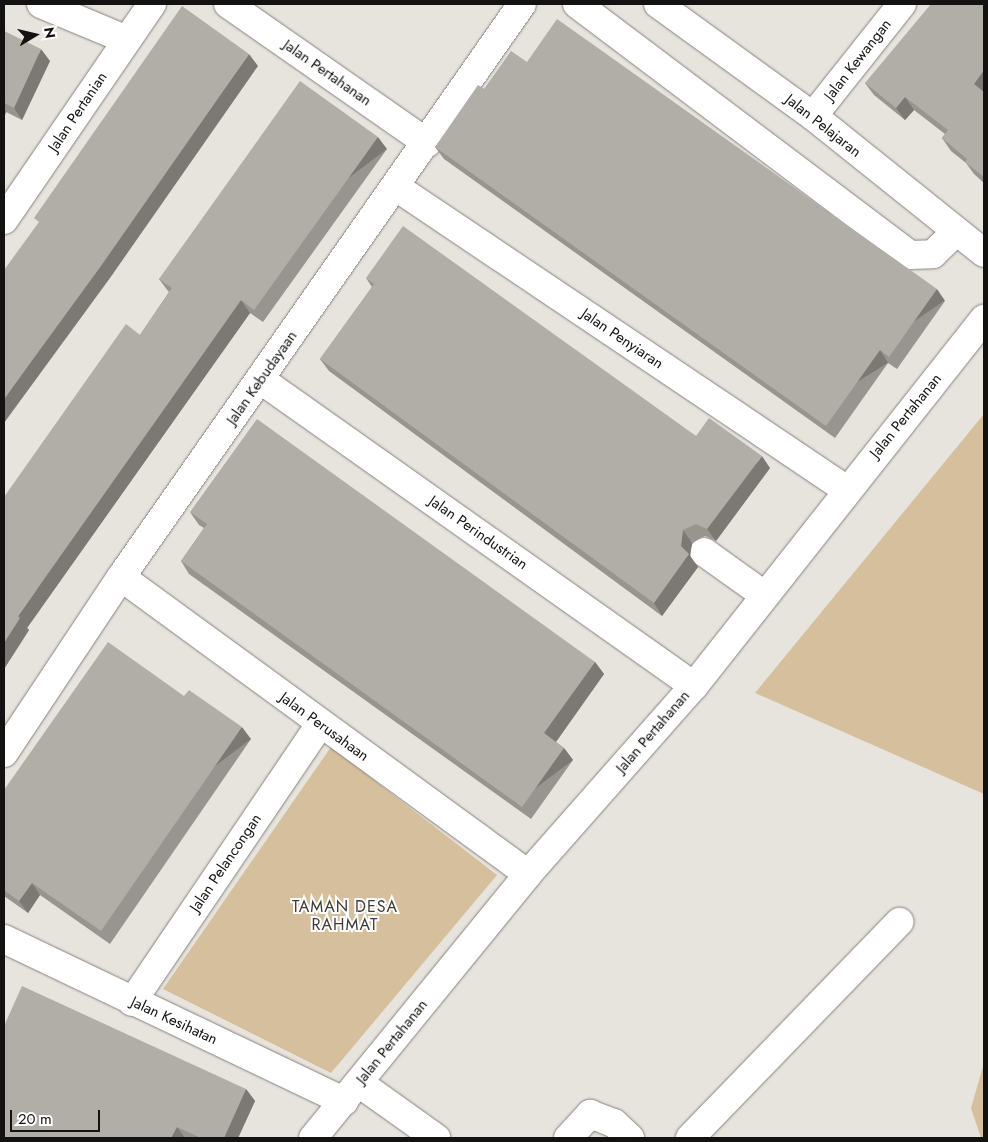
<!DOCTYPE html>
<style>
body{margin:0}
#map{position:relative;width:988px;height:1142px;overflow:hidden;background:#e7e3dd;font-family:Jost,sans-serif}
div>[style]{position:absolute}
.green>*{inset:0;background:#d6bf9c}
.roads{filter:drop-shadow(0 0 1px #86827d) drop-shadow(0 0 1px #86827d)}
.minor>*{height:28px;margin:-14px;padding:0 14px;transform-origin:14px;border-radius:14px;background:#fff}
.wall>*{inset:0;background:#989590}
.shaded-wall>*{inset:0;background:#7c7975;transform-origin:0 0}
.building>*{inset:0;background:#b1ada7}
span{translate:-50% -50%;white-space:nowrap;text-align:center;line-height:1.15;-webkit-text-stroke:4px #fff;paint-order:stroke}
.street-label{font-size:15px;color:#131210}
.neighbourhood-label{font-size:16px;color:#3e3a36;letter-spacing:1px}
.frame{position:absolute;inset:0;border:5px solid #131210;pointer-events:none}
.north{position:absolute;left:10px;top:10px;width:50px;height:50px;-webkit-text-stroke:4px #fff;paint-order:stroke;rotate:81deg;font-size:14px;font-weight:700;line-height:20px;text-align:center;color:#131210}
.north::after{content:'';display:block;margin:auto;width:18px;height:22px;background:#131210;clip-path:polygon(50% 0,100% 100%,50% 72%,0 100%)}
.scale{position:absolute;left:10px;top:1110px;width:90px;height:22px;box-sizing:border-box;border:2px solid #131210;border-top:0;padding-left:6px;font-size:15px;line-height:18px;white-space:nowrap;color:#131210;-webkit-text-stroke:4px #fff;paint-order:stroke}
</style>
<div id="map">
<div class="green">
<i style="clip-path:polygon(984px 414px,984px 794px,755px 693px)"></i>
<i style="clip-path:polygon(331px 747px,497px 875px,331px 1073px,163px 989px)"></i>
<i style="clip-path:polygon(984px 1063px,984px 1138px,981px 1138px,971px 1108px)"></i>
</div>
<div class="roads">
<div class="minor">
<i style="left:41px;top:4px;width:93px;rotate:22.7deg"></i>
<i style="left:228px;top:4px;width:243px;rotate:34.9deg"></i>
<i style="left:577px;top:4px;width:417px;rotate:37deg"></i>
<i style="left:910px;top:255px;width:23px;rotate:-2deg"></i>
<i style="left:933px;top:254px;width:32px;rotate:-44deg"></i>
<i style="left:658px;top:4px;width:191px;rotate:35.9deg"></i>
<i style="left:813px;top:116px;width:219px;rotate:38.7deg"></i>
<i style="left:813px;top:116px;width:143px;rotate:-51.5deg"></i>
<i style="left:396px;top:187px;width:543px;rotate:33.89deg"></i>
<i style="left:4px;top:220px;width:262px;rotate:-55.6deg"></i>
<i style="left:261px;top:380px;width:530px;rotate:35.25deg"></i>
<i style="left:704px;top:552px;width:74px;rotate:35.6deg"></i>
<i style="left:121px;top:577px;width:504px;rotate:36.12deg"></i>
<i style="left:4px;top:753px;width:211px;rotate:-56.4deg"></i>
<i style="left:121px;top:577px;width:699px;rotate:-55.01deg"></i>
<i style="left:4px;top:939px;width:377px;rotate:25.5deg"></i>
<i style="left:132px;top:1002px;width:336px;rotate:-55.9deg"></i>
<i style="left:359px;top:1083px;width:95px;rotate:35.5deg"></i>
<i style="left:313px;top:1138px;width:340px;rotate:-50.8deg"></i>
<i style="left:528px;top:874px;width:251px;rotate:-48.6deg"></i>
<i style="left:694px;top:686px;width:468px;rotate:-51.7deg"></i>
<i style="left:568px;top:1138px;width:33px;rotate:-47deg"></i>
<i style="left:590px;top:1114px;width:26px;rotate:21deg"></i>
<i style="left:614px;top:1123px;width:22px;rotate:43deg"></i>
<i style="left:690px;top:1138px;width:301px;rotate:-45.9deg"></i>
</div>
</div>
<div class="wall">
<i style="clip-path:polygon(984px 4px,984px 183px,974px 174px,966px 163px,951px 151px,942px 138px,945px 134px,914px 110px,905px 120px,874px 95px,865px 83px)"></i>
<i style="clip-path:polygon(4px 31px,50px 61px,22px 120px,6px 112px,4px 117px)"></i>
<i style="clip-path:polygon(527px 62px,945px 301px,897px 369px,888px 363px,835px 438px,444px 159px,435px 147px,484px 89px)"></i>
<i style="clip-path:polygon(387px 149px,263px 322px,250px 313px,27px 628px,29px 630px,4px 669px,140px 335px,169px 292px,168px 291px,159px 279px)"></i>
<i style="clip-path:polygon(366px 278px,696px 436px,770px 468px,716px 541px,705px 536px,692px 543px,690px 556px,698px 567px,662px 616px,329px 371px,320px 359px,372px 287px)"></i>
<i style="clip-path:polygon(190px 512px,595px 662px,604px 674px,556px 742px,564px 748px,573px 760px,531px 819px,189px 574px,181px 561px,204px 528px,199px 525px)"></i>
<i style="clip-path:polygon(184px 696px,251px 739px,110px 944px,40px 895px,28px 913px,4px 896px,4px 790px)"></i>
<i style="clip-path:polygon(246px 1089px,255px 1101px,238px 1138px,4px 1138px)"></i>
</div>
<div class="shaded-wall">
<i style="clip-path:polygon(41px 49px,50px 61px,22px 120px,14px 108px)"></i>
<i style="clip-path:polygon(249px 54px,258px 66px,110px 278px,4px 423px,4px 399px)"></i>
<i style="clip-path:polygon(984px 70px,984px 94px,974px 84px)"></i>
<i style="clip-path:polygon(905px 97px,914px 110px,905px 120px,896px 108px)"></i>
<i style="clip-path:polygon(4px 109px,6px 112px,4px 117px)"></i>
<i style="left:378px;top:137px;width:15px;height:213px;rotate:53deg"></i>
<i style="left:937px;top:289px;width:14px;height:83px;rotate:56deg"></i>
<i style="clip-path:polygon(241px 300px,250px 313px,27px 628px,29px 630px,4px 669px,4px 643px,18px 616px)"></i>
<i style="left:880px;top:350px;width:15px;height:93px;rotate:58deg"></i>
<i style="clip-path:polygon(762px 456px,770px 468px,716px 541px,707px 529px)"></i>
<i style="clip-path:polygon(683px 530px,692px 543px,690px 556px,698px 567px,662px 616px,654px 603px,681px 546px)"></i>
<i style="clip-path:polygon(595px 662px,604px 674px,553px 746px,544px 733px)"></i>
<i style="left:242px;top:727px;width:15px;height:248px;rotate:53deg"></i>
<i style="left:564px;top:748px;width:15px;height:72px;rotate:53deg"></i>
<i style="clip-path:polygon(32px 883px,40px 895px,28px 913px,19px 901px)"></i>
<i style="clip-path:polygon(246px 1089px,255px 1101px,238px 1138px,224px 1138px)"></i>
<i style="clip-path:polygon(177px 1127px,185px 1138px,171px 1138px)"></i>
</div>
<div class="building">
<i style="clip-path:polygon(931px 4px,984px 4px,984px 70px,974px 84px,984px 92px,984px 177px,965px 162px,967px 159px,942px 138px,948px 130px,905px 97px,896px 108px,865px 83px)"></i>
<i style="clip-path:polygon(182px 6px,249px 54px,101px 266px,4px 399px,4px 270px,39px 222px,34px 218px)"></i>
<i style="clip-path:polygon(557px 19px,937px 289px,889px 357px,880px 350px,826px 426px,435px 147px,478px 85px,484px 89px,511px 51px,527px 62px)"></i>
<i style="clip-path:polygon(4px 31px,41px 49px,14px 108px,4px 103px)"></i>
<i style="clip-path:polygon(300px 81px,378px 137px,254px 310px,241px 300px,18px 616px,20px 618px,4px 643px,4px 497px,126px 324px,140px 335px,172px 288px,159px 279px)"></i>
<i style="clip-path:polygon(403px 226px,696px 436px,709px 418px,762px 456px,707px 529px,696px 524px,683px 530px,681px 546px,689px 554px,654px 603px,320px 359px,374px 284px,366px 278px)"></i>
<i style="clip-path:polygon(257px 419px,595px 662px,544px 733px,564px 748px,522px 807px,181px 561px,207px 524px,190px 512px)"></i>
<i style="clip-path:polygon(108px 642px,184px 696px,189px 690px,242px 727px,101px 931px,32px 883px,19px 901px,4px 890px,4px 790px)"></i>
<i style="clip-path:polygon(22px 986px,246px 1089px,224px 1138px,201px 1138px,177px 1127px,171px 1138px,4px 1138px,4px 1026px)"></i>
</div>
<div class="street-label">
<span style="left:858px;top:60px;rotate:-52deg">Jalan Kewangan</span>
<span style="left:327px;top:73px;rotate:35deg">Jalan Pertahanan</span>
<span style="left:78px;top:112px;rotate:-56deg">Jalan Pertanian</span>
<span style="left:823px;top:126px;rotate:38deg">Jalan Pelajaran</span>
<span style="left:622px;top:339px;rotate:34deg">Jalan Penyiaran</span>
<span style="left:262px;top:378px;rotate:-55deg">Jalan Kebudayaan</span>
<span style="left:906px;top:416px;rotate:-51deg">Jalan Pertahanan</span>
<span style="left:478px;top:533px;rotate:35deg">Jalan Perindustrian</span>
<span style="left:324px;top:727px;rotate:36deg">Jalan Perusahaan</span>
<span style="left:653px;top:732px;rotate:-49deg">Jalan Pertahanan</span>
<span style="left:226px;top:863px;rotate:-56deg">Jalan Pelancongan</span>
<span style="left:174px;top:1021px;rotate:25deg">Jalan Kesihatan</span>
<span style="left:392px;top:1042px;rotate:-51deg">Jalan Pertahanan</span>
</div>
<div class="neighbourhood-label">
<span style="left:345px;top:916px">TAMAN DESA<br>RAHMAT</span>
</div>
<div class="frame"></div>
<div class="north">N</div>
<div class="scale">20 m</div>
</div>
